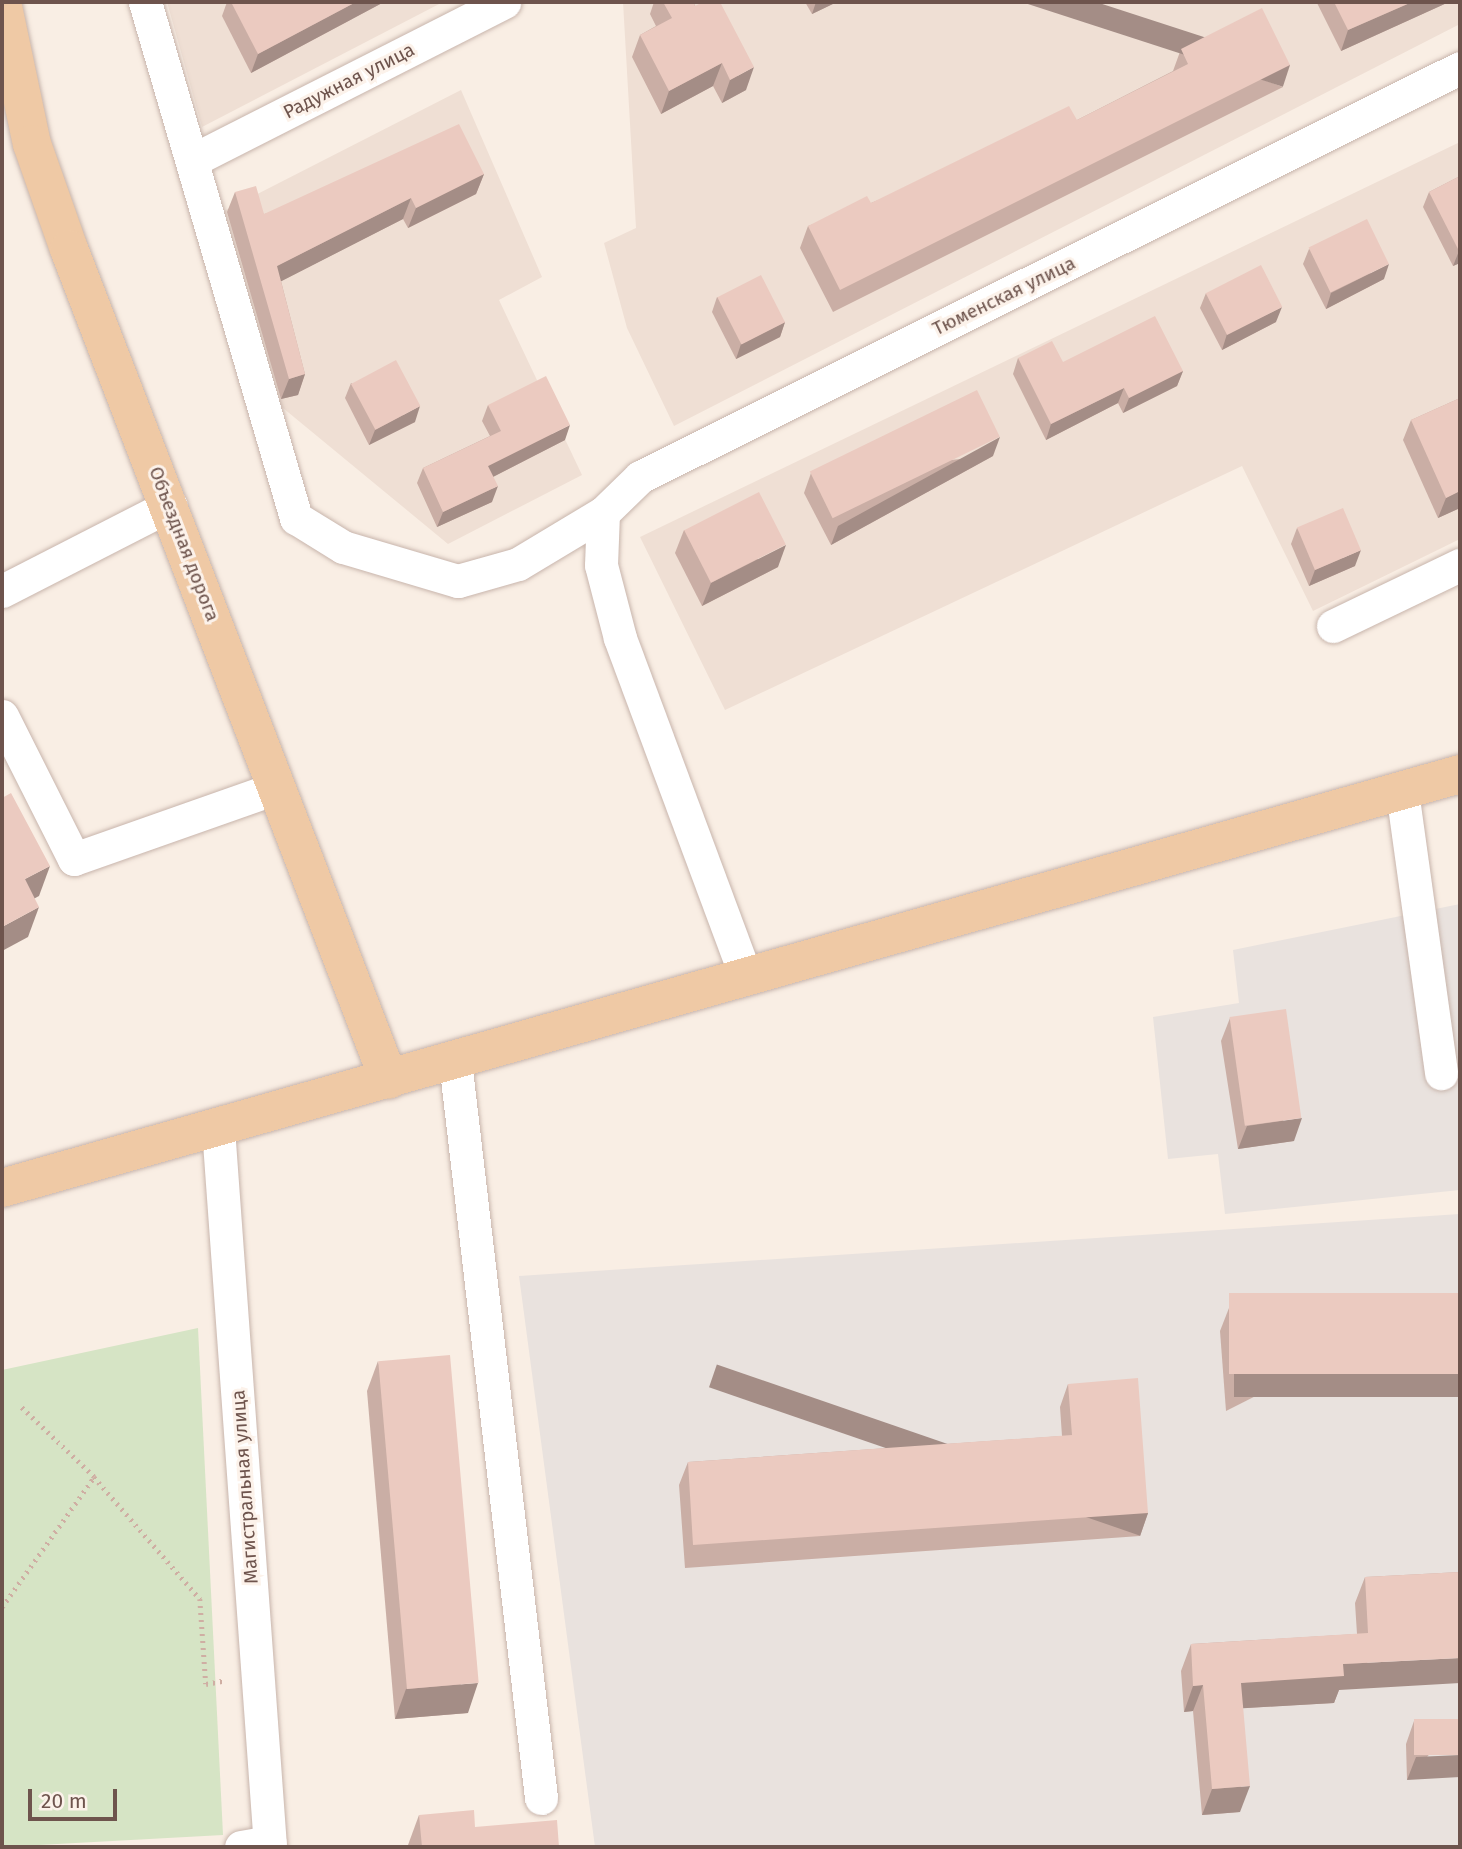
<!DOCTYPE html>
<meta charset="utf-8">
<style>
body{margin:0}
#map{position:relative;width:1462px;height:1849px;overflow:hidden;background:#f9eee4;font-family:"Fira Sans",sans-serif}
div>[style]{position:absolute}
.residential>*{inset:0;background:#efdfd4}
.industrial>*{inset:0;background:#e9e2de}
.green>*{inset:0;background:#d6e4c5}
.path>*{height:4.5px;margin-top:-2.25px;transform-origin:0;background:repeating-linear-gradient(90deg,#cfaea3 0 2px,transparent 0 7px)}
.roads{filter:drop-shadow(0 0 2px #c8b5ac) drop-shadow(0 0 2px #c8b5ac)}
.minor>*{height:33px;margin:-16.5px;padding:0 16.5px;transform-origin:16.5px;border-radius:16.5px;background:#fff}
.major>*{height:38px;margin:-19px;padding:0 19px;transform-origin:19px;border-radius:19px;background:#efc9a5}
.wall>*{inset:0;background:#caaea5}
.shaded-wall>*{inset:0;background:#a48d86;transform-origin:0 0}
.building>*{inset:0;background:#ebcac0;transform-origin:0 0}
span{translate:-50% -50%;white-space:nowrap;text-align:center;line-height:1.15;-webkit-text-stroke:6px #fcf2ea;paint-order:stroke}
.street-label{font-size:19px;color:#6e544d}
.frame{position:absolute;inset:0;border:4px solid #6e544d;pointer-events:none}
.scale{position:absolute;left:28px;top:1789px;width:89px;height:32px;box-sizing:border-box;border:4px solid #6e544d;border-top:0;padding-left:9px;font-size:21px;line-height:24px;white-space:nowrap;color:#6e544d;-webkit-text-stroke:5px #fcf2ea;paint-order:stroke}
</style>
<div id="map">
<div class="residential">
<i style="clip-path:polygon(167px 2px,443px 2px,202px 127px)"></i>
<i style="clip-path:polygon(623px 2px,1460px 2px,1460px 24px,674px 426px,627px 328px,604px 243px,636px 228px)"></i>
<i style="clip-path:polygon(461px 90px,542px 277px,499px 300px,582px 475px,448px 544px,266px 394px,224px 211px)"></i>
<i style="clip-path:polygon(1460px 142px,1460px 539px,1313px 611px,1242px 466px,725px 710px,640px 537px)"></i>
</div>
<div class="industrial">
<i style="clip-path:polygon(1460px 904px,1460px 1190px,1225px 1214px,1218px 1154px,1168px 1159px,1153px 1017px,1239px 1003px,1233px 950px)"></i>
<i style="clip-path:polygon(1460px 1214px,1460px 1847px,595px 1847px,519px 1276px)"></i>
</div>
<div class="green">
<i style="clip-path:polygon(198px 1328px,223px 1835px,2px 1847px,2px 1370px)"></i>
</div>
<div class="path">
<i style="left:94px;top:1477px;width:162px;rotate:49deg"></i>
<i style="left:200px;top:1599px;width:85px;rotate:86deg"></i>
<i style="left:206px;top:1684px;width:20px;rotate:-11deg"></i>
<i style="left:2px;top:1607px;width:159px;rotate:-54.7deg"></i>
<i style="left:94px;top:1477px;width:104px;rotate:-136.2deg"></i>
</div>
<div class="roads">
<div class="minor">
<i style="left:145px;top:2px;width:538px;rotate:73.69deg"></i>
<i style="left:296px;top:518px;width:55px;rotate:31.7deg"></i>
<i style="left:343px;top:547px;width:120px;rotate:16.5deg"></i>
<i style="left:458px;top:581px;width:62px;rotate:-15.8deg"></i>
<i style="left:518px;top:564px;width:99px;rotate:-31deg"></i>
<i style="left:193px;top:160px;width:349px;rotate:-26.9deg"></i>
<i style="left:2px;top:591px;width:189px;rotate:-27.1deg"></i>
<i style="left:1333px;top:626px;width:141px;rotate:-25.7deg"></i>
<i style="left:2px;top:716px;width:160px;rotate:63.3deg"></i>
<i style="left:74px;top:859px;width:216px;rotate:-19.4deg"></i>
<i style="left:1402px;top:791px;width:285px;rotate:82.1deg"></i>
<i style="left:746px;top:977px;width:362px;rotate:-110.4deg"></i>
<i style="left:620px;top:638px;width:75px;rotate:-104.6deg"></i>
<i style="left:601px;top:565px;width:52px;rotate:-87.8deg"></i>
<i style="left:603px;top:513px;width:52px;rotate:-44.2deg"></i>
<i style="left:640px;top:477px;width:916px;rotate:-26.51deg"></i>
<i style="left:455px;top:1061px;width:742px;rotate:83.34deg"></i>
<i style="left:218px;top:1128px;width:721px;rotate:85.86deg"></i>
<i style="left:241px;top:1847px;width:29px;rotate:-10deg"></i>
</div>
<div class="major">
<i style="left:2px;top:2px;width:145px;rotate:78.1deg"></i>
<i style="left:32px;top:144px;width:111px;rotate:70.6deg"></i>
<i style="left:69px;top:249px;width:890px;rotate:68.94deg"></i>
<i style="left:2px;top:1188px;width:1516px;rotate:-15.85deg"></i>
</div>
</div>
<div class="wall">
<i style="clip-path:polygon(227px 2px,384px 2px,251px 73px,222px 16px)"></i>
<i style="clip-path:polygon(654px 2px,693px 2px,746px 90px,722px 103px,713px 86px,661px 114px,632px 57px,640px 35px,656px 26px,650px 14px)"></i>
<i style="clip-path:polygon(805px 2px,837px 2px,812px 14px)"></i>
<i style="clip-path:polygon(1318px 2px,1449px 2px,1341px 51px,1317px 3px)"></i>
<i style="clip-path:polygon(1181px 49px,1283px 87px,833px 312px,800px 248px,808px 226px,871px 203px,1077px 120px,1173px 71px)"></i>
<i style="clip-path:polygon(484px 174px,476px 194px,408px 228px,403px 219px,281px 281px,305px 374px,298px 395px,281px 399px,227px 212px,235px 192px,264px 214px)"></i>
<i style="clip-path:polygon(1460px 176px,1460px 263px,1453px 266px,1423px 207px,1429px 192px)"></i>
<i style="clip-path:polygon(1309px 249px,1384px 279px,1326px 309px,1303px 264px)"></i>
<i style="clip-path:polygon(1206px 293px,1276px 322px,1222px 350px,1200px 308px)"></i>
<i style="clip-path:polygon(717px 297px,785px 322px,780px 337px,736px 359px,712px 312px)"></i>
<i style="clip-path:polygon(1018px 358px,1063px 362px,1183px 371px,1177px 386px,1123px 413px,1118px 403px,1046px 440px,1013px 374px)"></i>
<i style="clip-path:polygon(351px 383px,415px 422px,369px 445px,345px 398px)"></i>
<i style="clip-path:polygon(1460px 398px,1460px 508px,1438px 518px,1403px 440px,1411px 420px)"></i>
<i style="clip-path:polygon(488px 405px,565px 440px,493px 477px,492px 502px,437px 527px,417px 483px,423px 468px,490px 436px,482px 421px)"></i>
<i style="clip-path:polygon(993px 456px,831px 545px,804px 493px,811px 473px)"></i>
<i style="clip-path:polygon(1297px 528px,1355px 566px,1309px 586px,1291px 544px)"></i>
<i style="clip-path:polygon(684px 530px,778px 567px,702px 606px,675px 553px)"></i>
<i style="clip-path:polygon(1230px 1018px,1294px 1141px,1238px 1149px,1221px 1041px)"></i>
<i style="clip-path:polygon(1460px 1293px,1226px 1411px,1220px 1331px,1229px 1308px)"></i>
<i style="clip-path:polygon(378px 1361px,468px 1713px,395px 1719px,367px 1391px)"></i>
<i style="clip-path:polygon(1068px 1384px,1148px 1513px,1140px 1536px,685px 1568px,679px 1485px,688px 1462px,1062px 1436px,1060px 1407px)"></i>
<i style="clip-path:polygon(1460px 1572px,1339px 1690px,1334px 1703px,1243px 1708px,1240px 1812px,1202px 1815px,1193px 1711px,1184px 1712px,1181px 1671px,1191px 1644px,1357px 1634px,1355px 1603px,1365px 1577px)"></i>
<i style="clip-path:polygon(1460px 1719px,1407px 1780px,1406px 1744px,1414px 1721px)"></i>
<i style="clip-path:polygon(419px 1815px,475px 1827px,559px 1847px,408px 1847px,408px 1845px)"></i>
</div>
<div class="shaded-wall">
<i style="clip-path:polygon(356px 2px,384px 2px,251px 73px,258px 54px)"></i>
<i style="clip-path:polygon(816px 2px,837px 2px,812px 14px)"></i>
<i style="clip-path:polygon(1412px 2px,1449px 2px,1341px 51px,1348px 30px)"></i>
<i style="clip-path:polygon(722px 63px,713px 86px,661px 114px,669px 91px)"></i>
<i style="left:1290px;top:65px;width:23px;height:503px;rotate:108deg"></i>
<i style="clip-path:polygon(754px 67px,746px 90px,722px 103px,730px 80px)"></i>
<i style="clip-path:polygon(484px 174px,476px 194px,408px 228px,416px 208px)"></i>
<i style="clip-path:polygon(411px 198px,403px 219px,270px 287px,277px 266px)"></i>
<i style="clip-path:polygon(1460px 250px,1460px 263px,1453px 266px,1459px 251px)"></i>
<i style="clip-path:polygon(1389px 264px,1384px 279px,1326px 309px,1331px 293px)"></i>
<i style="clip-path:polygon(1282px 307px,1276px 322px,1222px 350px,1227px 334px)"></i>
<i style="clip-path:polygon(785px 322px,780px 337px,736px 359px,741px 344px)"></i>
<i style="clip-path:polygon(1183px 371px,1177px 386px,1123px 413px,1129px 398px)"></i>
<i style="clip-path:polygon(305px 374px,298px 395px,281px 399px,289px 379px)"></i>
<i style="clip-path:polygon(1124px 388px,1118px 403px,1046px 440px,1051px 424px)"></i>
<i style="clip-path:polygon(420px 406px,415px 422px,369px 445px,375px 430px)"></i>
<i style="clip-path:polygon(570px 425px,565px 440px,483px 482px,488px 466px)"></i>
<i style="clip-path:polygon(1000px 437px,993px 456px,831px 545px,838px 526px)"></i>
<i style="clip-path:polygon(498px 486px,492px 502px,437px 527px,443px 512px)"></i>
<i style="clip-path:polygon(1460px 491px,1460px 508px,1438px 518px,1446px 498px)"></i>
<i style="clip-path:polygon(786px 545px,778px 567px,702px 606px,711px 583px)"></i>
<i style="clip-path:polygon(1361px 550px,1355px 566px,1309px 586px,1315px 570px)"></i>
<i style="clip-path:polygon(50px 866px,39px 896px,15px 909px,25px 879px)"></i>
<i style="clip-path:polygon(39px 907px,28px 937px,2px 951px,2px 927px)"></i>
<i style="clip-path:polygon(1302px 1118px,1294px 1141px,1238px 1149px,1247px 1126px)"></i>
<i style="left:1460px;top:1374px;width:23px;height:226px;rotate:90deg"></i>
<i style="left:1148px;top:1513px;width:24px;height:456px;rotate:109deg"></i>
<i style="clip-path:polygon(1460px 1658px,1460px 1683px,1339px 1690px,1334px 1703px,1231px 1709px,1241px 1683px,1343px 1664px)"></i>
<i style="clip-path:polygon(478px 1683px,468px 1713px,395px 1719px,406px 1689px)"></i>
<i style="clip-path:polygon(1203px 1685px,1193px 1711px,1184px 1712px,1193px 1686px)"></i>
<i style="clip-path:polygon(1460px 1755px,1460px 1777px,1407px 1780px,1416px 1757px)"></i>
<i style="clip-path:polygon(1250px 1786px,1240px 1812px,1202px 1815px,1212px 1789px)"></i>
</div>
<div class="building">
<i style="clip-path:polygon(231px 2px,356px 2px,258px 54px)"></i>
<i style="clip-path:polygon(663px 2px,693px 2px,695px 6px,703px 2px,720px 2px,754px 67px,730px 80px,722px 63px,669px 91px,640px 35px,672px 18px)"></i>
<i style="clip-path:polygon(1334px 2px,1412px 2px,1348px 30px)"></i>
<i style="clip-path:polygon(1262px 8px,1290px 65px,840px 290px,808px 226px,867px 196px,871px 203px,1069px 106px,1077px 120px,1188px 64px,1181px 49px)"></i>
<i style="clip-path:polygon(459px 124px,484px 174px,416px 208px,411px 198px,277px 266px,305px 374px,289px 379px,235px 192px,256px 186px,264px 214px)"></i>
<i style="clip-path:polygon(1460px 176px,1460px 250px,1459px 251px,1429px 192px)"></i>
<i style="left:1367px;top:219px;width:50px;height:65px;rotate:64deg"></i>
<i style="left:1261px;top:265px;width:47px;height:62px;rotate:63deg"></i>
<i style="left:761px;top:275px;width:53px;height:49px;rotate:63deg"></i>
<i style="clip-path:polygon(1155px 316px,1183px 371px,1129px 398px,1124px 388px,1051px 424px,1018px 358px,1052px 341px,1063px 362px)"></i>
<i style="left:396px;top:360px;width:52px;height:51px;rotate:62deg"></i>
<i style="clip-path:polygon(546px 376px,570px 425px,488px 466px,498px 486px,443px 512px,423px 468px,501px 431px,488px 405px)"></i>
<i style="left:977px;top:390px;width:52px;height:186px;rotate:64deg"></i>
<i style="clip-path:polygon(1460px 398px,1460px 491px,1446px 498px,1411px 420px)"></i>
<i style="left:759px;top:492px;width:59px;height:84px;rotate:63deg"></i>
<i style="left:1343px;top:508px;width:46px;height:50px;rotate:67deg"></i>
<i style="clip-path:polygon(11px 793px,50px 866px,25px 879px,39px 907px,2px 927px,2px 798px)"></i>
<i style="left:1286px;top:1009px;width:110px;height:57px;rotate:82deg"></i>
<i style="left:1460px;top:1293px;width:81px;height:231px;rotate:90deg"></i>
<i style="left:450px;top:1355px;width:329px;height:72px;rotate:85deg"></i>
<i style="clip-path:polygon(1138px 1378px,1148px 1513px,693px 1545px,688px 1462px,1072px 1435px,1068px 1384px)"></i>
<i style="clip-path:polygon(1460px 1572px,1460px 1658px,1343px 1664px,1344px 1676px,1241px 1683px,1250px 1786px,1212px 1789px,1203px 1685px,1193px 1686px,1191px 1644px,1368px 1633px,1365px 1577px)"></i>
<i style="left:1460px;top:1719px;width:36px;height:46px;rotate:90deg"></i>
<i style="clip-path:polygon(474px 1810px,475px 1827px,557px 1820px,559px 1847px,422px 1847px,419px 1815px)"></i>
</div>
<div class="street-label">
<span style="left:349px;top:81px;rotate:-27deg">Радужная улица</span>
<span style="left:1004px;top:296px;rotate:-26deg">Тюменская улица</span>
<span style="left:184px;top:544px;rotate:69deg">Объездная дорога</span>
<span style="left:245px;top:1487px;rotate:-94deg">Магистральная улица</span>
</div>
<div class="frame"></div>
<div class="scale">20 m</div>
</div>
